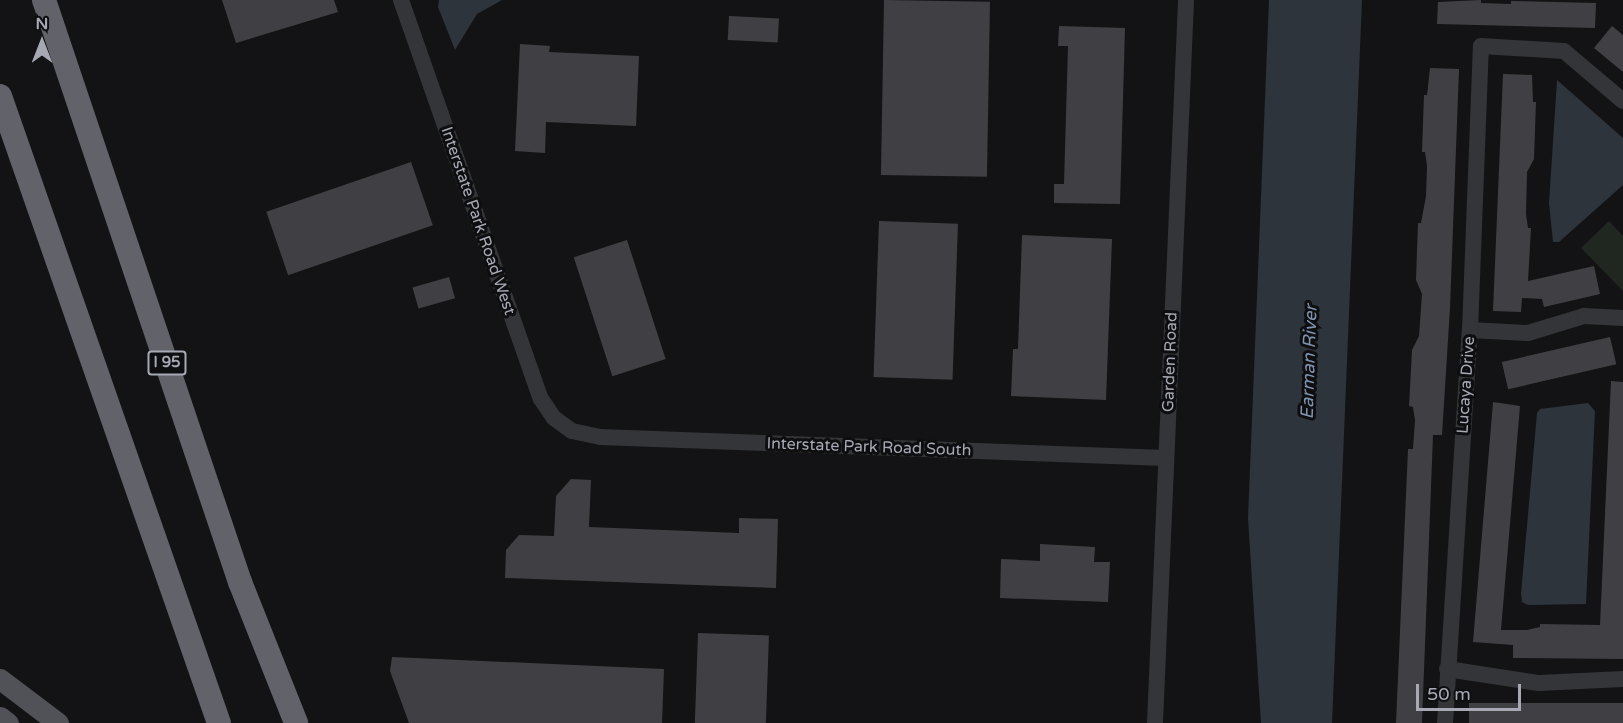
<!DOCTYPE html>
<style>
body{margin:0}
#map{position:relative;width:1623px;height:723px;overflow:hidden;background:#131315;font-family:"Varela Round",sans-serif}
div>[style]{position:absolute}
.green>*{inset:0;background:#202721}
.water>*{inset:0;background:#2d343c}
.building>*{inset:0;background:#404044;transform-origin:0 0}
.minor>*{height:16px;margin:-8px;padding:0 8px;transform-origin:8px;border-radius:8px;background:#343539}
.major>*{height:21px;margin:-10.5px;padding:0 10.5px;transform-origin:10.5px;border-radius:10.5px;background:#515158}
.highway>*{height:24px;margin:-12px;padding:0 12px;transform-origin:12px;border-radius:12px;background:#61626a}
span{translate:-50% -50%;white-space:nowrap;text-align:center;line-height:1.15;-webkit-text-stroke:6px #0e0e10;paint-order:stroke}
.shield-label span{padding:2px 4px;background:#0e0e10;border:2px solid;border-radius:4px;-webkit-text-stroke-width:0}
.shield-label{font-size:15px;color:#a6a9b4;font-weight:700}
.street-label{font-size:16px;color:#a6a9b4}
.water-label{font-size:18px;color:#7f93ad;font-style:italic}
.north{position:absolute;left:12px;top:12px;width:60px;height:60px;-webkit-text-stroke:4px #0e0e10;paint-order:stroke;rotate:0deg;font-size:16px;font-weight:700;line-height:24px;text-align:center;color:#a6a9b4}
.north::after{content:'';display:block;margin:auto;width:21px;height:27px;background:#a6a9b4;clip-path:polygon(50% 0,100% 100%,50% 72%,0 100%)}
.scale{position:absolute;left:1416px;top:684px;width:105px;height:27px;box-sizing:border-box;border:3px solid #a6a9b4;border-top:0;padding-left:8px;font-size:18px;line-height:21px;white-space:nowrap;color:#a6a9b4;-webkit-text-stroke:4px #0e0e10;paint-order:stroke}
</style>
<div id="map">
<div class="green">
<i style="clip-path:polygon(1609px 221px,1623px 236px,1623px 291px,1581px 248px)"></i>
</div>
<div class="water">
<i style="clip-path:polygon(439px 0,502px 0,477px 14px,455px 50px,438px 7px)"></i>
<i style="clip-path:polygon(1269px 0,1362px 0,1332px 723px,1261px 723px,1248px 518px)"></i>
<i style="clip-path:polygon(1557px 80px,1623px 138px,1623px 185px,1559px 242px,1553px 242px,1549px 203px)"></i>
<i style="clip-path:polygon(1588px 403px,1595px 411px,1586px 604px,1528px 605px,1522px 602px,1521px 593px,1537px 413px,1540px 409px)"></i>
</div>
<div class="building">
<i style="clip-path:polygon(222px 0,334px 0,338px 12px,236px 43px)"></i>
<i style="left:884px;top:0;width:106px;height:175px;rotate:1deg"></i>
<i style="clip-path:polygon(1481px 0,1481px 3px,1511px 4px,1511px 1px,1596px 3px,1595px 28px,1437px 24px,1438px 2px)"></i>
<i style="left:729px;top:16px;width:50px;height:24px;rotate:3deg"></i>
<i style="clip-path:polygon(1059px 26px,1125px 28px,1120px 204px,1054px 203px,1054px 184px,1064px 184px,1068px 46px,1058px 46px)"></i>
<i style="clip-path:polygon(1612px 26px,1623px 35px,1623px 72px,1594px 48px)"></i>
<i style="clip-path:polygon(520px 44px,550px 46px,549px 52px,639px 56px,636px 126px,546px 122px,545px 153px,515px 151px)"></i>
<i style="clip-path:polygon(1430px 68px,1459px 69px,1450px 308px,1442px 435px,1433px 435px,1422px 723px,1396px 723px,1408px 449px,1413px 449px,1415px 420px,1413px 407px,1409px 406px,1412px 350px,1419px 336px,1422px 294px,1416px 280px,1418px 223px,1421px 223px,1426px 196px,1427px 166px,1425px 152px,1422px 152px,1424px 95px,1427px 95px)"></i>
<i style="clip-path:polygon(1503px 74px,1532px 75px,1533px 102px,1536px 102px,1534px 159px,1527px 172px,1526px 214px,1528px 228px,1531px 228px,1528px 281px,1594px 266px,1600px 294px,1544px 307px,1542px 299px,1522px 298px,1521px 312px,1493px 311px)"></i>
<i style="left:411px;top:162px;width:67px;height:153px;rotate:71deg"></i>
<i style="left:879px;top:221px;width:79px;height:156px;rotate:2deg"></i>
<i style="clip-path:polygon(1022px 235px,1112px 239px,1106px 400px,1011px 396px,1013px 349px,1018px 349px)"></i>
<i style="left:627px;top:240px;width:125px;height:56px;rotate:72deg"></i>
<i style="left:449px;top:277px;width:22px;height:38px;rotate:74deg"></i>
<i style="left:1610px;top:337px;width:28px;height:111px;rotate:77deg"></i>
<i style="clip-path:polygon(1611px 381px,1623px 382px,1623px 659px,1513px 658px,1513px 645px,1473px 642px,1493px 402px,1520px 406px,1501px 630px,1527px 630px,1540px 627px,1540px 624px,1600px 625px)"></i>
<i style="clip-path:polygon(571px 479px,591px 480px,589px 527px,739px 533px,739px 518px,778px 519px,776px 588px,505px 578px,506px 550px,519px 535px,554px 536px,556px 496px)"></i>
<i style="clip-path:polygon(1040px 544px,1095px 547px,1094px 562px,1110px 562px,1108px 602px,1000px 598px,1001px 559px,1040px 561px)"></i>
<i style="left:698px;top:633px;width:71px;height:90px;rotate:2deg"></i>
<i style="clip-path:polygon(392px 657px,664px 669px,662px 723px,409px 723px,390px 671px)"></i>
<i style="left:1469px;top:703px;width:154px;height:20px"></i>
</div>
<div class="minor">
<i style="left:401px;top:0;width:423px;rotate:70.7deg"></i>
<i style="left:541px;top:399px;width:23px;rotate:56deg"></i>
<i style="left:554px;top:418px;width:22px;rotate:36deg"></i>
<i style="left:572px;top:431px;width:29px;rotate:12deg"></i>
<i style="left:600px;top:437px;width:566px;rotate:2.12deg"></i>
<i style="left:1470px;top:330px;width:58px;rotate:3deg"></i>
<i style="left:1528px;top:333px;width:59px;rotate:-16.9deg"></i>
<i style="left:1584px;top:316px;width:39px;rotate:3deg"></i>
<i style="left:1447px;top:669px;width:93px;rotate:8.7deg"></i>
<i style="left:1539px;top:683px;width:84px;rotate:-2.7deg"></i>
<i style="left:1155px;top:723px;width:724px;rotate:-87.54deg"></i>
<i style="left:1445px;top:723px;width:394px;rotate:-86.4deg"></i>
<i style="left:1470px;top:330px;width:284px;rotate:-87.8deg"></i>
<i style="left:1481px;top:46px;width:83px;rotate:3.4deg"></i>
<i style="left:1564px;top:51px;width:77px;rotate:40.3deg"></i>
</div>
<div class="major">
<i style="left:0;top:679px;width:73px;rotate:37.2deg"></i>
<i style="left:0;top:717px;width:10px;rotate:37deg"></i>
</div>
<div class="highway">
<i style="left:44px;top:0;width:614px;rotate:71.39deg"></i>
<i style="left:240px;top:582px;width:152px;rotate:68.3deg"></i>
<i style="left:0;top:96px;width:664px;rotate:70.75deg"></i>
</div>
<div class="shield-label">
<span style="left:167px;top:363px">I 95</span>
</div>
<div class="street-label">
<span style="left:478px;top:221px;rotate:71deg">Interstate Park Road West</span>
<span style="left:1170px;top:362px;rotate:-88deg">Garden Road</span>
<span style="left:1466px;top:385px;rotate:-86deg">Lucaya Drive</span>
<span style="left:869px;top:447px;rotate:2deg">Interstate Park Road South</span>
</div>
<div class="water-label">
<span style="left:1309px;top:362px;rotate:-88deg">Earman River</span>
</div>
<div class="north">N</div>
<div class="scale">50 m</div>
</div>
